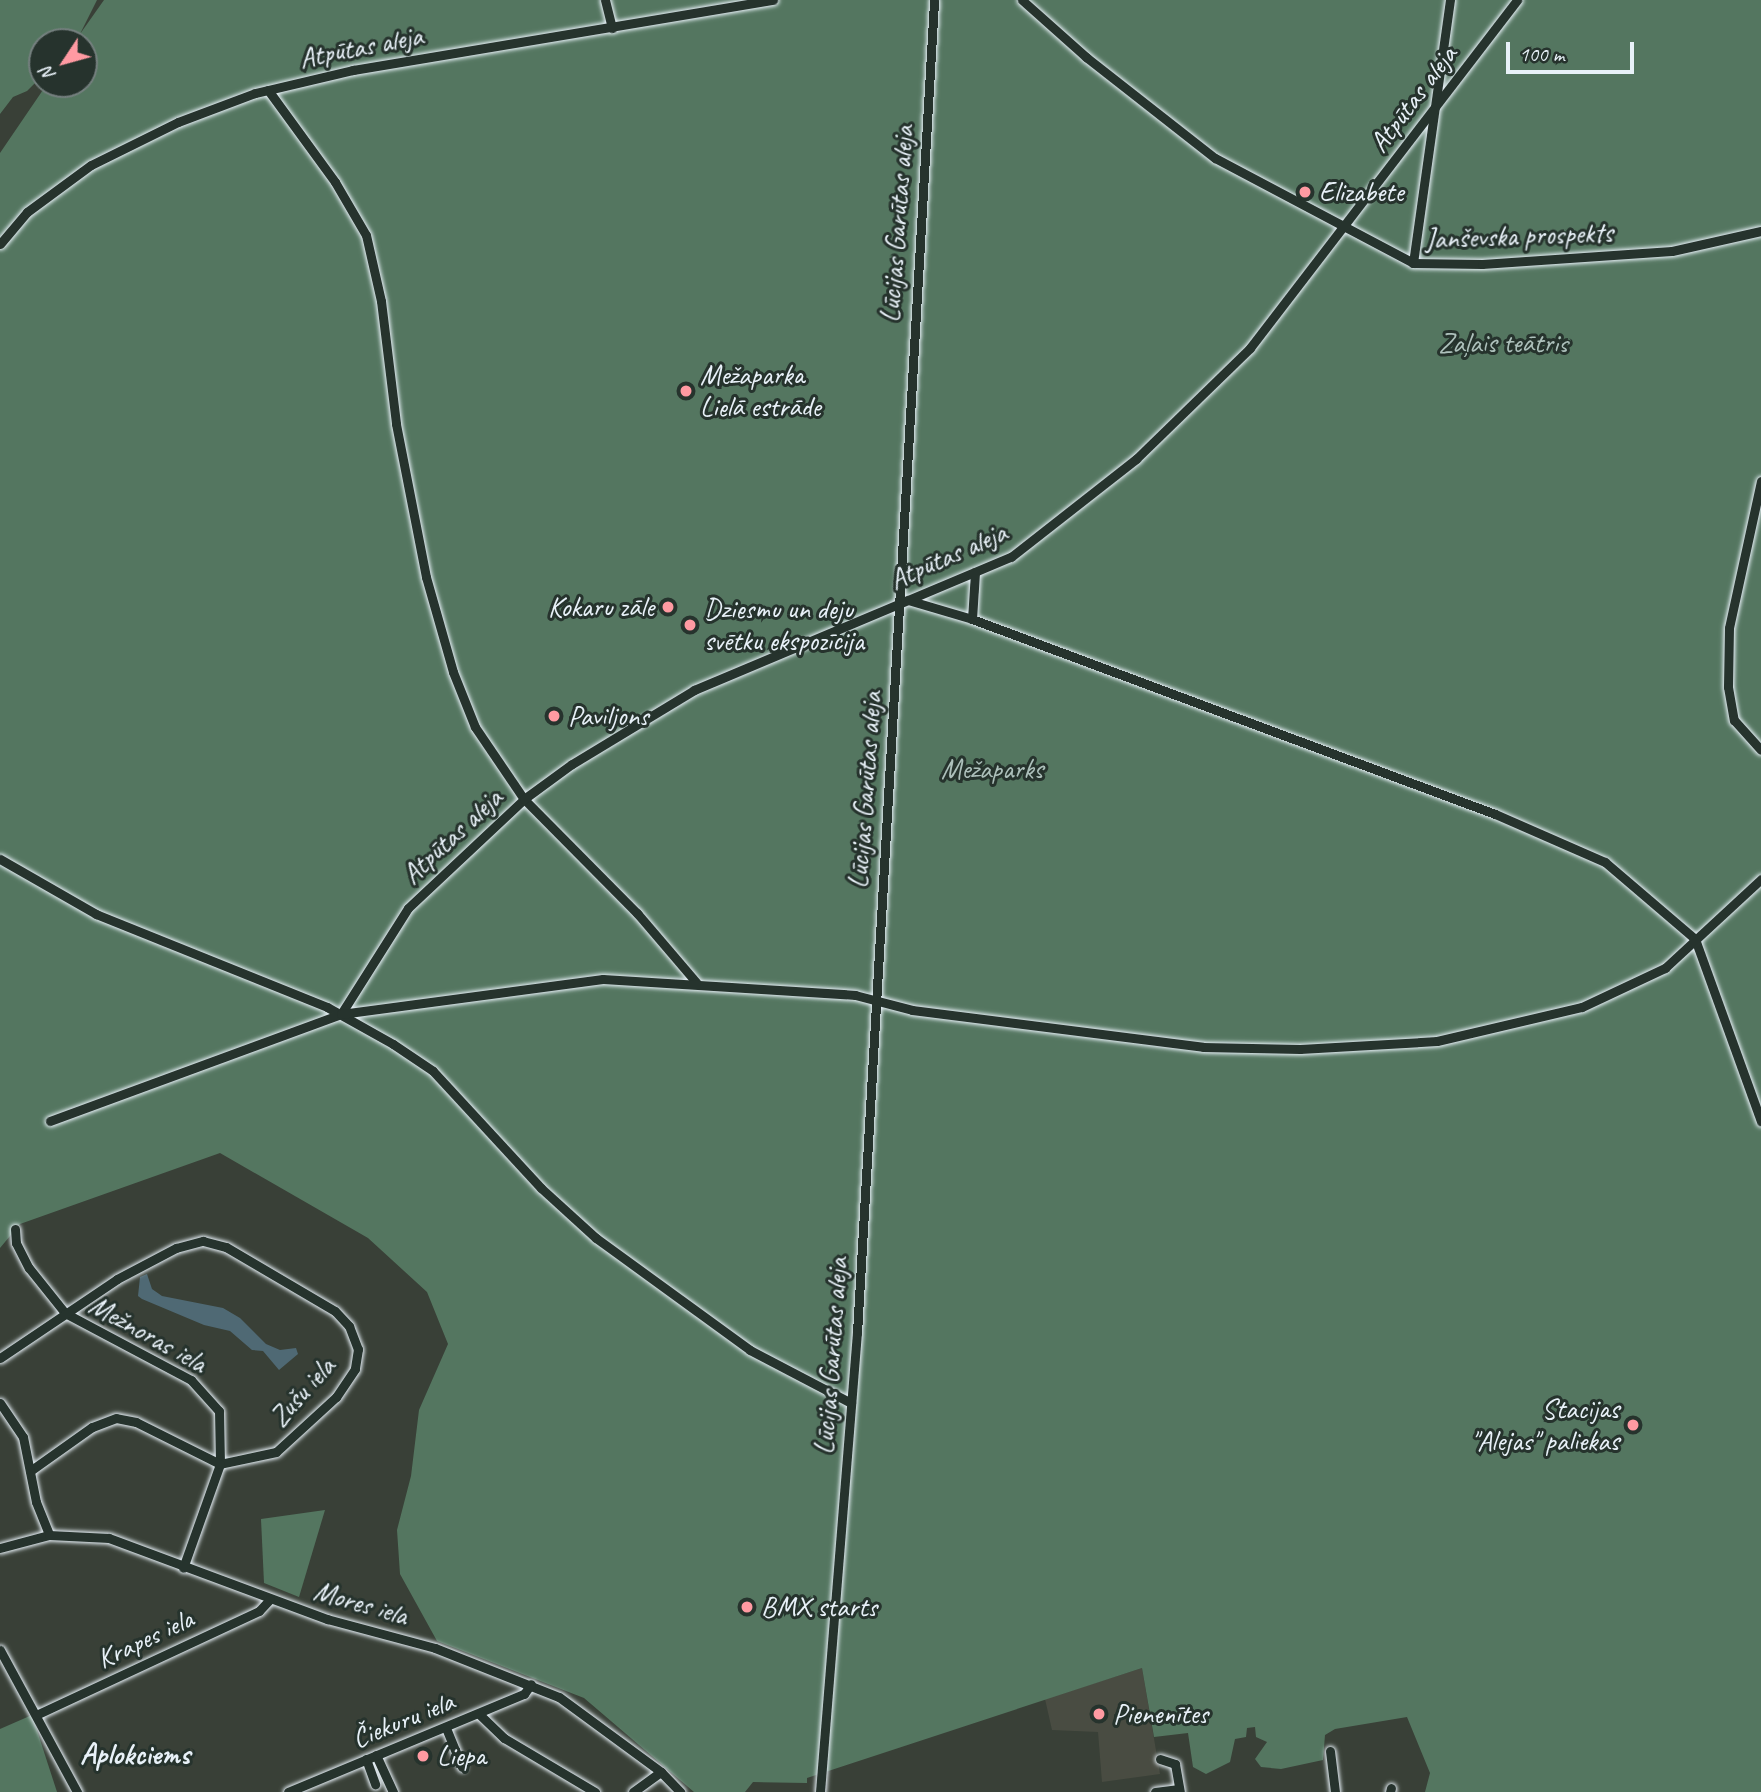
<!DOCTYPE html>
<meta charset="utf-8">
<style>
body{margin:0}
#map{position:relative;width:1761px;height:1792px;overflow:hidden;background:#394037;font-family:Caveat,sans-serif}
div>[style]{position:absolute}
.built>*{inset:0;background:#494c42}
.green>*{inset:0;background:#547660}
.water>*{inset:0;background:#4f6974}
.roads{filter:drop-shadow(0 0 2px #e8f1f8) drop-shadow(0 0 2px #e8f1f8)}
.street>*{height:9px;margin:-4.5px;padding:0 4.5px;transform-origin:4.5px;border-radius:4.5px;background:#26332d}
.dots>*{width:19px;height:19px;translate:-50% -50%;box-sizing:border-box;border:4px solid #26332d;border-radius:50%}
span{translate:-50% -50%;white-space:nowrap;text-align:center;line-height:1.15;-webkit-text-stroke:6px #26332d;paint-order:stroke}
.street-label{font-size:28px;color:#e8f1f8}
.poi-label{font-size:28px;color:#e8f1f8}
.left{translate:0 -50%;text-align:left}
.right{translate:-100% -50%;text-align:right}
.park-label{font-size:28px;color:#adc0bb}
.neighbourhood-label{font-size:30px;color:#e8f1f8;font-weight:700}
.north{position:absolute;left:28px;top:28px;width:70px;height:70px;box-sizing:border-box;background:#26332d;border:2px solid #747f7e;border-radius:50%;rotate:234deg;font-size:19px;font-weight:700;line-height:28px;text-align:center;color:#e8f1f8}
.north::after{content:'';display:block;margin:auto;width:24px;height:32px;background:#ff9aa2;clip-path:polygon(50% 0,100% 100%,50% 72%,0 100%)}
.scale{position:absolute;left:1506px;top:42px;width:128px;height:32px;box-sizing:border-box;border:4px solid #e8f1f8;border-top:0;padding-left:9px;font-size:21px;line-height:24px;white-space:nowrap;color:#e8f1f8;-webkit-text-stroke:5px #26332d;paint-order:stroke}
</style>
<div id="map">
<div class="built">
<i style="clip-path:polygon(1142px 1668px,1160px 1774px,1102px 1782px,1098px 1732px,1052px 1730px,1045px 1699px)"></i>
</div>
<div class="green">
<i style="clip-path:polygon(0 0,97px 0,80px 34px,104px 0,1761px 0,1761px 1792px,1425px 1792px,1430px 1773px,1407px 1717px,1335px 1729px,1325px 1735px,1323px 1760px,1281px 1769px,1261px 1767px,1255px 1759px,1267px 1742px,1256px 1737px,1255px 1727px,1247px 1728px,1246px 1737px,1235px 1739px,1230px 1762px,1206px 1774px,1193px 1767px,1188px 1733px,1154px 1737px,1142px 1668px,807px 1778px,807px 1783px,753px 1782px,745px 1792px,694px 1792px,584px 1698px,437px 1641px,400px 1574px,397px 1530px,411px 1476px,419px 1410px,448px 1344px,427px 1292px,368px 1238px,220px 1153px,20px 1224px,0 1248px,0 153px,47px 84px,84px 84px,84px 42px,42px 42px,42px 76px,27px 91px,13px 97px,0 114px)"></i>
<i style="clip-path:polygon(325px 1510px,299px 1597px,264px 1583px,261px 1519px)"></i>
<i style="clip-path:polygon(32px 1715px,57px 1792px,0 1792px,0 1729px)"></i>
</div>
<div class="water">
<i style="clip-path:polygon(147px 1274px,152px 1289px,162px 1296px,223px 1308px,240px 1318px,266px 1344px,280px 1350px,296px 1348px,298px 1354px,279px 1370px,263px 1351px,252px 1350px,230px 1331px,204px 1325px,142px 1299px,138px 1296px,140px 1277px)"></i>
</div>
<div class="roads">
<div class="street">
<i style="left:605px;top:0;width:29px;rotate:76deg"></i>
<i style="left:1022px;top:0;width:86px;rotate:41.7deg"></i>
<i style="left:1086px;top:57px;width:164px;rotate:38.1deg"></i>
<i style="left:1215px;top:158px;width:224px;rotate:27.9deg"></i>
<i style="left:1413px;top:263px;width:69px;rotate:0.8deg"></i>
<i style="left:1482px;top:264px;width:190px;rotate:-3.9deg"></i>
<i style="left:1672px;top:251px;width:91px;rotate:-12.7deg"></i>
<i style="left:268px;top:90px;width:114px;rotate:53.9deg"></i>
<i style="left:335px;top:182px;width:61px;rotate:59.7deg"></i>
<i style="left:366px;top:235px;width:68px;rotate:77.2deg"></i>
<i style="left:381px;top:301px;width:124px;rotate:83deg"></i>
<i style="left:396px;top:424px;width:156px;rotate:78.9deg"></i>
<i style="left:426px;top:577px;width:99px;rotate:74.1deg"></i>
<i style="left:453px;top:672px;width:59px;rotate:68.2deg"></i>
<i style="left:475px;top:727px;width:87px;rotate:55.8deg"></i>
<i style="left:524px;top:799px;width:161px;rotate:45.3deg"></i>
<i style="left:637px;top:913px;width:91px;rotate:49.5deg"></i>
<i style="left:0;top:244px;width:42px;rotate:-49.8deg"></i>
<i style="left:27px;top:212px;width:79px;rotate:-36.3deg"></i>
<i style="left:91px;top:165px;width:97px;rotate:-26.3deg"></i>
<i style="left:178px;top:122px;width:82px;rotate:-20.6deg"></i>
<i style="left:255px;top:93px;width:101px;rotate:-13.2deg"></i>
<i style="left:353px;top:70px;width:426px;rotate:-9.5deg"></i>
<i style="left:1413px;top:263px;width:266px;rotate:-82deg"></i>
<i style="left:1761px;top:481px;width:150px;rotate:102.3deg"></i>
<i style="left:1729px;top:628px;width:59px;rotate:91deg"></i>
<i style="left:1728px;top:687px;width:34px;rotate:80deg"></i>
<i style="left:1734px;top:720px;width:40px;rotate:48deg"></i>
<i style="left:908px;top:600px;width:67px;rotate:16.5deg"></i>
<i style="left:972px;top:619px;width:558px;rotate:20.45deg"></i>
<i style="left:1495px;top:814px;width:120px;rotate:23.6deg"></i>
<i style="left:1605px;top:862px;width:118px;rotate:40.5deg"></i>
<i style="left:1695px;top:939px;width:194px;rotate:70.1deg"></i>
<i style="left:972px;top:619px;width:47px;rotate:-86.3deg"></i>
<i style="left:0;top:859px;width:111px;rotate:29.8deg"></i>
<i style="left:96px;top:914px;width:249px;rotate:21.9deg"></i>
<i style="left:327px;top:1007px;width:76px;rotate:29.3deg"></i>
<i style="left:393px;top:1044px;width:48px;rotate:34deg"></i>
<i style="left:433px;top:1071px;width:159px;rotate:47.3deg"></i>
<i style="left:541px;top:1188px;width:74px;rotate:42.3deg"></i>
<i style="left:596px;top:1238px;width:190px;rotate:36deg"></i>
<i style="left:750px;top:1350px;width:114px;rotate:27.7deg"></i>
<i style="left:341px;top:1014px;width:125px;rotate:-57.7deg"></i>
<i style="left:408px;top:908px;width:159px;rotate:-43.2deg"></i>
<i style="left:524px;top:799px;width:59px;rotate:-36.1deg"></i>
<i style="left:572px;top:764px;width:143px;rotate:-31.2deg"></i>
<i style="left:694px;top:690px;width:344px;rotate:-22.8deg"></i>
<i style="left:1011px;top:557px;width:159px;rotate:-38.1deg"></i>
<i style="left:1136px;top:459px;width:159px;rotate:-44.2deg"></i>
<i style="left:1250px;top:348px;width:439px;rotate:-52.5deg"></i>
<i style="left:50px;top:1121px;width:310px;rotate:-20.2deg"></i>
<i style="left:341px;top:1014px;width:264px;rotate:-7.6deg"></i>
<i style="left:603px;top:979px;width:253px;rotate:3.6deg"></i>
<i style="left:855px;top:995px;width:59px;rotate:14.7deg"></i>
<i style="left:912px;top:1010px;width:293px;rotate:7.2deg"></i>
<i style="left:1203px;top:1047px;width:97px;rotate:1.2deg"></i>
<i style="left:1300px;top:1049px;width:137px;rotate:-3.3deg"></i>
<i style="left:1437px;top:1041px;width:149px;rotate:-13.2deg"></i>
<i style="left:1582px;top:1007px;width:92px;rotate:-25.2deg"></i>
<i style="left:1665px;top:968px;width:131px;rotate:-42.8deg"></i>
<i style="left:15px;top:1229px;width:14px;rotate:86deg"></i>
<i style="left:16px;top:1243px;width:28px;rotate:63deg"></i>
<i style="left:29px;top:1268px;width:58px;rotate:51.3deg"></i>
<i style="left:65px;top:1313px;width:143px;rotate:28deg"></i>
<i style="left:191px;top:1380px;width:42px;rotate:47.9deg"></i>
<i style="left:219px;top:1411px;width:53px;rotate:88.9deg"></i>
<i style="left:220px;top:1464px;width:110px;rotate:109.6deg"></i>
<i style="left:0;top:1358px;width:141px;rotate:-34deg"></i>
<i style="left:117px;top:1279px;width:67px;rotate:-27.7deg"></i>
<i style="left:176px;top:1248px;width:28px;rotate:-15deg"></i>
<i style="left:203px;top:1241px;width:24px;rotate:15deg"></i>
<i style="left:226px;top:1247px;width:126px;rotate:30.4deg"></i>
<i style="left:335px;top:1311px;width:21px;rotate:47deg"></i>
<i style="left:349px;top:1326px;width:25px;rotate:69deg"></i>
<i style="left:358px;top:1349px;width:20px;rotate:99deg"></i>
<i style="left:355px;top:1369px;width:34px;rotate:124deg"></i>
<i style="left:336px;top:1397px;width:81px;rotate:137.5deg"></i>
<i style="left:276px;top:1452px;width:57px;rotate:167.9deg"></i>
<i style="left:220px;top:1464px;width:94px;rotate:-153.4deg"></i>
<i style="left:136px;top:1422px;width:20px;rotate:-169deg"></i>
<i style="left:116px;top:1418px;width:26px;rotate:159deg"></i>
<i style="left:92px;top:1427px;width:76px;rotate:144.6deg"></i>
<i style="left:0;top:1403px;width:41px;rotate:55.9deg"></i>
<i style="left:23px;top:1437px;width:66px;rotate:78.7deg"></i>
<i style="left:36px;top:1502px;width:35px;rotate:68deg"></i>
<i style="left:0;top:1548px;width:51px;rotate:-14.9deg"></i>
<i style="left:49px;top:1535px;width:60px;rotate:2.9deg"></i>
<i style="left:109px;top:1538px;width:233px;rotate:20.4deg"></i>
<i style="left:327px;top:1619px;width:112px;rotate:15deg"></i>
<i style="left:435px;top:1648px;width:133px;rotate:21.6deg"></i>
<i style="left:559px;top:1697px;width:127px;rotate:36.3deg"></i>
<i style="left:661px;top:1772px;width:28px;rotate:46deg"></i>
<i style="left:0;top:1650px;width:162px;rotate:61.5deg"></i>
<i style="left:479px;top:1714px;width:35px;rotate:44deg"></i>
<i style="left:504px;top:1738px;width:106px;rotate:30.7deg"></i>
<i style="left:36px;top:1715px;width:246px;rotate:-25deg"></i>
<i style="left:259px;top:1611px;width:16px;rotate:-47deg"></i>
<i style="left:446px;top:1728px;width:42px;rotate:67.7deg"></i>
<i style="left:1330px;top:1751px;width:41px;rotate:83deg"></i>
<i style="left:376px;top:1755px;width:41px;rotate:65.3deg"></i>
<i style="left:366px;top:1759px;width:27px;rotate:70deg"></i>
<i style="left:1160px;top:1759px;width:16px;rotate:18deg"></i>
<i style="left:1175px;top:1764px;width:28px;rotate:80deg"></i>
<i style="left:288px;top:1792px;width:256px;rotate:-22.6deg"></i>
<i style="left:524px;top:1694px;width:12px;rotate:-55deg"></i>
<i style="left:633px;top:1792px;width:34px;rotate:-36deg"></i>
<i style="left:820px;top:1792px;width:460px;rotate:-85.4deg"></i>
<i style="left:857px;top:1333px;width:1335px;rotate:-86.69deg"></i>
<i style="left:1155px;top:1792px;width:24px;rotate:-7deg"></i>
<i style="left:1390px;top:1792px;width:4px;rotate:-76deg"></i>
</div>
</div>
<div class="dots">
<i style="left:1305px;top:192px;background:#ff9aa2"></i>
<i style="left:686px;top:391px;background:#ff9aa2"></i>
<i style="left:668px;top:607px;background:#ff9aa2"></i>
<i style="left:690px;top:625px;background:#ff9aa2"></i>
<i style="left:554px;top:716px;background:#ff9aa2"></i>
<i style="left:1633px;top:1425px;background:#ff9aa2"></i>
<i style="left:747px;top:1607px;background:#ff9aa2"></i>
<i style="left:1099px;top:1714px;background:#ff9aa2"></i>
<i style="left:423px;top:1756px;background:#ff9aa2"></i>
</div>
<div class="street-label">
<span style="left:361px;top:47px;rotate:-11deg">Atpūtas aleja</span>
<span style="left:1413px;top:99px;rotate:-53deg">Atpūtas aleja</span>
<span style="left:897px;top:224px;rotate:-86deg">Lūcijas Garūtas aleja</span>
<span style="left:1519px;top:236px;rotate:-2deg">Janševska prospekts</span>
<span style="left:948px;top:556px;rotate:-24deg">Atpūtas aleja</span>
<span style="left:865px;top:790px;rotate:-86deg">Lūcijas Garūtas aleja</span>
<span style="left:452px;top:836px;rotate:-43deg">Atpūtas aleja</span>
<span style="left:148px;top:1334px;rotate:29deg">Mežnoras iela</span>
<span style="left:831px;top:1356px;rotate:-86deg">Lūcijas Garūtas aleja</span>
<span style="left:302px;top:1392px;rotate:-48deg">Zušu iela</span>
<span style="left:361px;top:1603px;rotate:16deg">Mores iela</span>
<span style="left:145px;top:1639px;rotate:-25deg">Krapes iela</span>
<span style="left:403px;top:1720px;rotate:-22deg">Čiekuru iela</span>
</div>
<div class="poi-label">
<span class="left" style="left:1319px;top:192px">Elizabete</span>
<span class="left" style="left:700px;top:391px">Mežaparka<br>Lielā estrāde</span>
<span class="right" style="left:654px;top:607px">Kokaru zāle</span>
<span class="left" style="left:704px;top:625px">Dziesmu un deju<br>svētku ekspozīcija</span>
<span class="left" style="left:568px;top:716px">Paviljons</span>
<span class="right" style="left:1619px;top:1425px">Stacijas<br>"Alejas" paliekas</span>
<span class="left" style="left:761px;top:1607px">BMX starts</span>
<span class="left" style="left:1113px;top:1714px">Pienenītes</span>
<span class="left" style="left:437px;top:1756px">Liepa</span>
</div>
<div class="park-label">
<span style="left:1503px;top:343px">Zaļais teātris</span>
<span style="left:992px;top:769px">Mežaparks</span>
</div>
<div class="neighbourhood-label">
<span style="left:135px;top:1754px">Aplokciems</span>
</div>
<div class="north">N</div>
<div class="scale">100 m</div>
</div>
